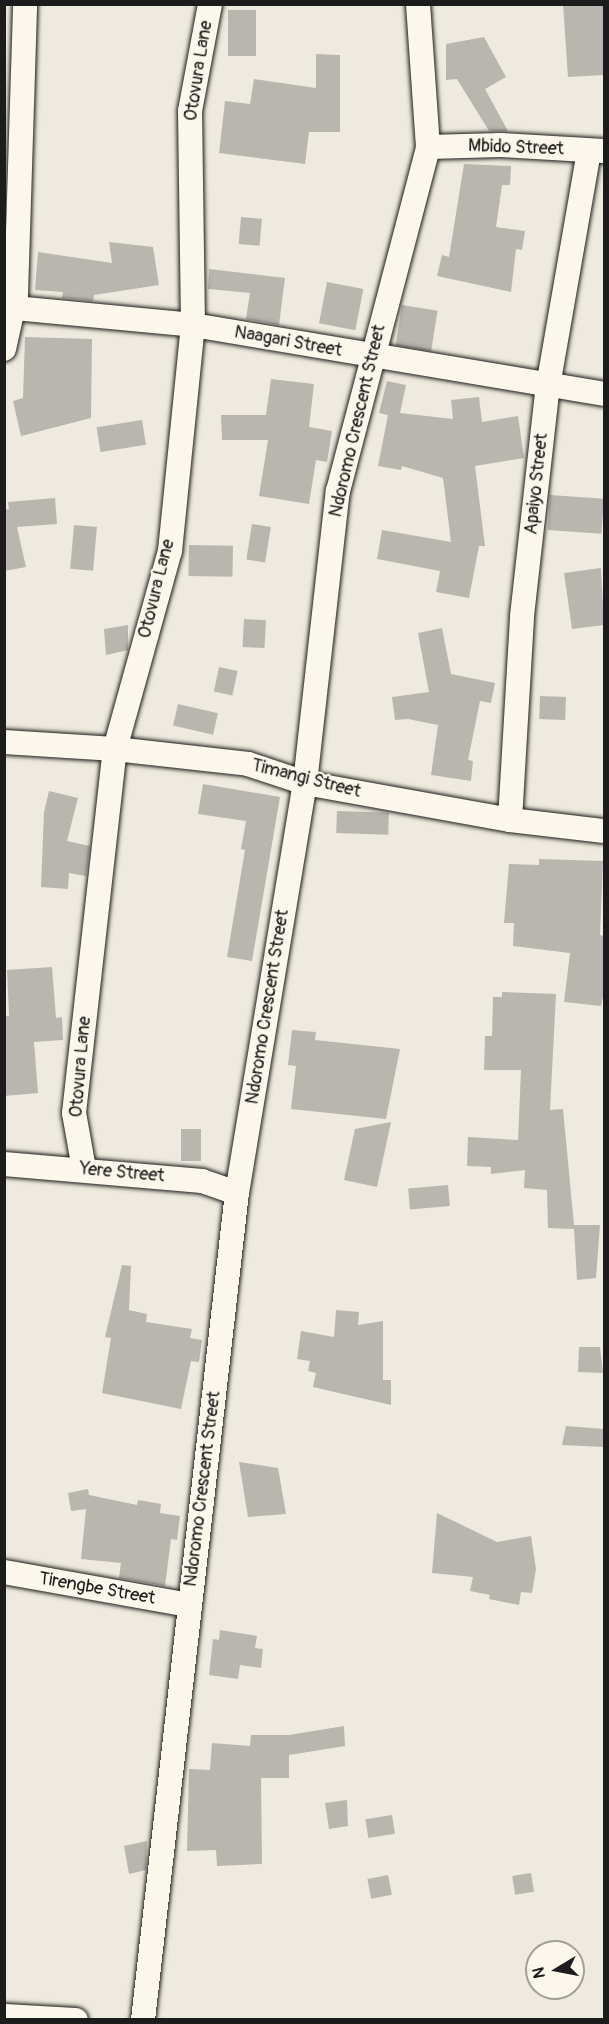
<!DOCTYPE html>
<style>
body{margin:0}
#map{position:relative;width:609px;height:2024px;overflow:hidden;background:#eeeadf;font-family:Pangolin,sans-serif}
div>[style]{position:absolute}
.building>*{inset:0;background:#b9b6af;transform-origin:0 0}
.roads{filter:drop-shadow(0 0 2px #1c1c1c) drop-shadow(0 0 2px #1c1c1c)}
.minor>*{height:24px;margin:-12px;padding:0 12px;transform-origin:12px;border-radius:12px;background:#fbf7ec}
span{translate:-50% -50%;white-space:nowrap;text-align:center;line-height:1.15;-webkit-text-stroke:4.5px #fbf7ec;paint-order:stroke}
.street-label{font-size:18px;color:#1c1c1c}
.frame{position:absolute;inset:0;border:6px solid #1c1c1c;pointer-events:none}
.north{position:absolute;left:525px;top:1940px;width:60px;height:60px;box-sizing:border-box;background:#fbf7ec;border:2px solid #a29f99;border-radius:50%;rotate:260deg;font-size:16px;font-weight:700;line-height:24px;text-align:center;color:#1c1c1c}
.north::after{content:'';display:block;margin:auto;width:21px;height:27px;background:#1c1c1c;clip-path:polygon(50% 0,100% 100%,50% 72%,0 100%)}
</style>
<div id="map">
<div class="building">
<i style="clip-path:polygon(563px 4px,604px 4px,604px 75px,568px 77px)"></i>
<i style="left:228px;top:10px;width:28px;height:46px"></i>
<i style="clip-path:polygon(484px 37px,506px 77px,485px 89px,508px 131px,489px 131px,457px 79px,446px 80px,446px 44px)"></i>
<i style="clip-path:polygon(316px 54px,340px 55px,340px 132px,309px 132px,305px 164px,219px 153px,225px 101px,250px 104px,254px 79px,316px 88px)"></i>
<i style="clip-path:polygon(464px 164px,511px 166px,510px 185px,502px 185px,496px 227px,525px 231px,522px 250px,516px 249px,511px 292px,437px 276px,442px 255px,449px 257px)"></i>
<i style="left:241px;top:217px;width:21px;height:27px;rotate:5deg"></i>
<i style="clip-path:polygon(109px 242px,153px 247px,159px 285px,94px 295px,93px 301px,62px 298px,63px 292px,35px 290px,38px 252px,112px 263px)"></i>
<i style="clip-path:polygon(209px 269px,285px 278px,279px 325px,246px 319px,250px 293px,208px 289px)"></i>
<i style="left:327px;top:282px;width:37px;height:42px;rotate:11deg"></i>
<i style="left:402px;top:305px;width:36px;height:41px;rotate:9deg"></i>
<i style="clip-path:polygon(25px 337px,92px 339px,91px 418px,21px 436px,13px 401px,23px 398px)"></i>
<i style="clip-path:polygon(271px 379px,314px 384px,309px 427px,332px 431px,327px 462px,316px 460px,309px 504px,259px 496px,268px 440px,222px 440px,221px 415px,266px 415px)"></i>
<i style="clip-path:polygon(387px 381px,406px 385px,400px 413px,453px 419px,451px 400px,479px 397px,482px 422px,518px 416px,524px 458px,475px 466px,485px 546px,479px 546px,469px 598px,436px 592px,440px 571px,377px 559px,382px 530px,451px 542px,443px 478px,402px 466px,401px 470px,378px 466px,388px 415px,379px 413px)"></i>
<i style="left:142px;top:420px;width:25px;height:46px;rotate:81deg"></i>
<i style="left:550px;top:495px;width:54px;height:35px;rotate:4deg"></i>
<i style="clip-path:polygon(55px 498px,57px 524px,17px 527px,26px 567px,4px 571px,4px 510px,9px 509px,8px 502px)"></i>
<i style="left:252px;top:524px;width:19px;height:36px;rotate:9deg"></i>
<i style="left:74px;top:525px;width:23px;height:44px;rotate:5deg"></i>
<i style="left:189px;top:545px;width:44px;height:31px;rotate:1deg"></i>
<i style="clip-path:polygon(601px 568px,604px 625px,572px 629px,564px 573px)"></i>
<i style="left:244px;top:619px;width:22px;height:28px;rotate:3deg"></i>
<i style="clip-path:polygon(128px 625px,128px 650px,106px 655px,104px 629px)"></i>
<i style="clip-path:polygon(442px 628px,451px 674px,495px 683px,491px 703px,480px 701px,468px 760px,473px 761px,471px 781px,431px 775px,438px 725px,408px 719px,395px 720px,392px 697px,429px 692px,418px 633px)"></i>
<i style="left:219px;top:667px;width:19px;height:25px;rotate:12deg"></i>
<i style="left:540px;top:696px;width:26px;height:23px;rotate:2deg"></i>
<i style="left:178px;top:704px;width:41px;height:22px;rotate:13deg"></i>
<i style="clip-path:polygon(203px 784px,280px 797px,252px 961px,227px 957px,245px 850px,241px 849px,246px 821px,198px 814px)"></i>
<i style="clip-path:polygon(49px 791px,78px 798px,67px 841px,90px 846px,86px 876px,69px 873px,68px 889px,41px 887px,44px 812px)"></i>
<i style="left:337px;top:811px;width:52px;height:22px;rotate:2deg"></i>
<i style="clip-path:polygon(539px 859px,603px 861px,600px 935px,604px 936px,604px 992px,601px 1006px,564px 1002px,570px 953px,513px 946px,514px 923px,504px 923px,509px 864px,539px 865px)"></i>
<i style="clip-path:polygon(52px 967px,56px 1018px,62px 1017px,63px 1040px,34px 1042px,38px 1093px,4px 1096px,4px 1016px,9px 1016px,7px 970px)"></i>
<i style="clip-path:polygon(502px 992px,556px 994px,550px 1110px,563px 1109px,574px 1225px,600px 1225px,596px 1278px,577px 1280px,574px 1229px,548px 1228px,547px 1190px,524px 1188px,525px 1170px,491px 1174px,491px 1167px,467px 1166px,468px 1137px,518px 1140px,521px 1070px,484px 1070px,485px 1036px,492px 1036px,493px 997px,502px 997px)"></i>
<i style="clip-path:polygon(292px 1030px,316px 1032px,315px 1040px,400px 1049px,386px 1119px,291px 1109px,296px 1066px,288px 1065px)"></i>
<i style="clip-path:polygon(391px 1122px,377px 1187px,344px 1180px,355px 1129px)"></i>
<i style="left:181px;top:1129px;width:20px;height:32px"></i>
<i style="left:448px;top:1185px;width:21px;height:40px;rotate:85deg"></i>
<i style="clip-path:polygon(122px 1265px,131px 1266px,129px 1310px,147px 1314px,146px 1322px,192px 1329px,190px 1338px,202px 1340px,199px 1362px,191px 1361px,181px 1409px,102px 1393px,111px 1338px,105px 1337px)"></i>
<i style="clip-path:polygon(336px 1310px,359px 1312px,358px 1325px,383px 1321px,383px 1380px,391px 1380px,391px 1405px,313px 1387px,316px 1373px,308px 1371px,310px 1361px,297px 1359px,301px 1331px,334px 1337px)"></i>
<i style="clip-path:polygon(579px 1347px,600px 1347px,603px 1373px,578px 1372px)"></i>
<i style="clip-path:polygon(566px 1426px,604px 1429px,604px 1447px,562px 1445px)"></i>
<i style="clip-path:polygon(239px 1462px,278px 1468px,286px 1514px,248px 1517px)"></i>
<i style="clip-path:polygon(88px 1489px,89px 1495px,137px 1505px,138px 1500px,161px 1504px,160px 1513px,180px 1516px,177px 1540px,171px 1539px,165px 1586px,119px 1578px,121px 1563px,81px 1559px,86px 1509px,71px 1511px,68px 1493px)"></i>
<i style="clip-path:polygon(437px 1513px,497px 1542px,531px 1536px,536px 1569px,532px 1593px,521px 1592px,519px 1605px,489px 1599px,490px 1595px,470px 1591px,473px 1577px,432px 1573px)"></i>
<i style="clip-path:polygon(220px 1630px,257px 1636px,255px 1648px,263px 1649px,261px 1668px,240px 1665px,238px 1679px,209px 1675px,213px 1639px,219px 1640px)"></i>
<i style="clip-path:polygon(344px 1726px,345px 1746px,289px 1755px,289px 1778px,261px 1778px,262px 1864px,217px 1866px,216px 1850px,187px 1851px,189px 1769px,210px 1770px,212px 1743px,250px 1746px,251px 1735px,289px 1735px)"></i>
<i style="clip-path:polygon(347px 1800px,348px 1826px,329px 1829px,325px 1803px)"></i>
<i style="left:392px;top:1815px;width:19px;height:27px;rotate:81deg"></i>
<i style="clip-path:polygon(147px 1841px,146px 1870px,129px 1874px,124px 1846px)"></i>
<i style="left:531px;top:1873px;width:19px;height:19px;rotate:81deg"></i>
<i style="left:388px;top:1875px;width:20px;height:21px;rotate:79deg"></i>
</div>
<div class="roads">
<div class="minor">
<i style="left:428px;top:147px;width:73px;rotate:-1.6deg"></i>
<i style="left:501px;top:145px;width:103px;rotate:3.3deg"></i>
<i style="left:4px;top:307px;width:190px;rotate:5.4deg"></i>
<i style="left:193px;top:325px;width:417px;rotate:9.5deg"></i>
<i style="left:4px;top:349px;width:55px;rotate:-77.5deg"></i>
<i style="left:16px;top:295px;width:291px;rotate:-88.2deg"></i>
<i style="left:4px;top:742px;width:111px;rotate:3.6deg"></i>
<i style="left:115px;top:749px;width:134px;rotate:6.4deg"></i>
<i style="left:248px;top:764px;width:60px;rotate:18.4deg"></i>
<i style="left:305px;top:783px;width:208px;rotate:10.2deg"></i>
<i style="left:510px;top:820px;width:95px;rotate:6.7deg"></i>
<i style="left:510px;top:820px;width:204px;rotate:-86.6deg"></i>
<i style="left:522px;top:616px;width:231px;rotate:-83.6deg"></i>
<i style="left:548px;top:386px;width:239px;rotate:-80.1deg"></i>
<i style="left:4px;top:1164px;width:199px;rotate:4.9deg"></i>
<i style="left:202px;top:1181px;width:37px;rotate:19deg"></i>
<i style="left:84px;top:1169px;width:57px;rotate:-100.1deg"></i>
<i style="left:74px;top:1113px;width:366px;rotate:-83.6deg"></i>
<i style="left:115px;top:749px;width:205px;rotate:-74.5deg"></i>
<i style="left:170px;top:551px;width:227px;rotate:-84.2deg"></i>
<i style="left:193px;top:325px;width:214px;rotate:-90.8deg"></i>
<i style="left:190px;top:111px;width:109px;rotate:-79.4deg"></i>
<i style="left:4px;top:1572px;width:188px;rotate:10.1deg"></i>
<i style="left:4px;top:2016px;width:72px;rotate:3.2deg"></i>
<i style="left:143px;top:2020px;width:832px;rotate:-83.52deg"></i>
<i style="left:237px;top:1193px;width:416px;rotate:-80.6deg"></i>
<i style="left:305px;top:783px;width:294px;rotate:-83.6deg"></i>
<i style="left:338px;top:491px;width:356px;rotate:-75.3deg"></i>
<i style="left:428px;top:147px;width:143px;rotate:-94deg"></i>
</div>
</div>
<div class="street-label">
<span style="left:199px;top:71px;rotate:-81deg">Otovura Lane</span>
<span style="left:516px;top:148px;rotate:2deg">Mbido Street</span>
<span style="left:288px;top:342px;rotate:10deg">Naagari Street</span>
<span style="left:358px;top:421px;rotate:-77deg">Ndoromo Crescent Street</span>
<span style="left:537px;top:484px;rotate:-84deg">Apaiyo Street</span>
<span style="left:157px;top:589px;rotate:-76deg">Otovura Lane</span>
<span style="left:306px;top:779px;rotate:14deg">Timangi Street</span>
<span style="left:268px;top:1007px;rotate:-81deg">Ndoromo Crescent Street</span>
<span style="left:81px;top:1067px;rotate:-85deg">Otovura Lane</span>
<span style="left:122px;top:1173px;rotate:5deg">Yere Street</span>
<span style="left:203px;top:1489px;rotate:-83deg">Ndoromo Crescent Street</span>
<span style="left:97px;top:1589px;rotate:10deg">Tirengbe Street</span>
</div>
<div class="frame"></div>
<div class="north">N</div>
</div>
